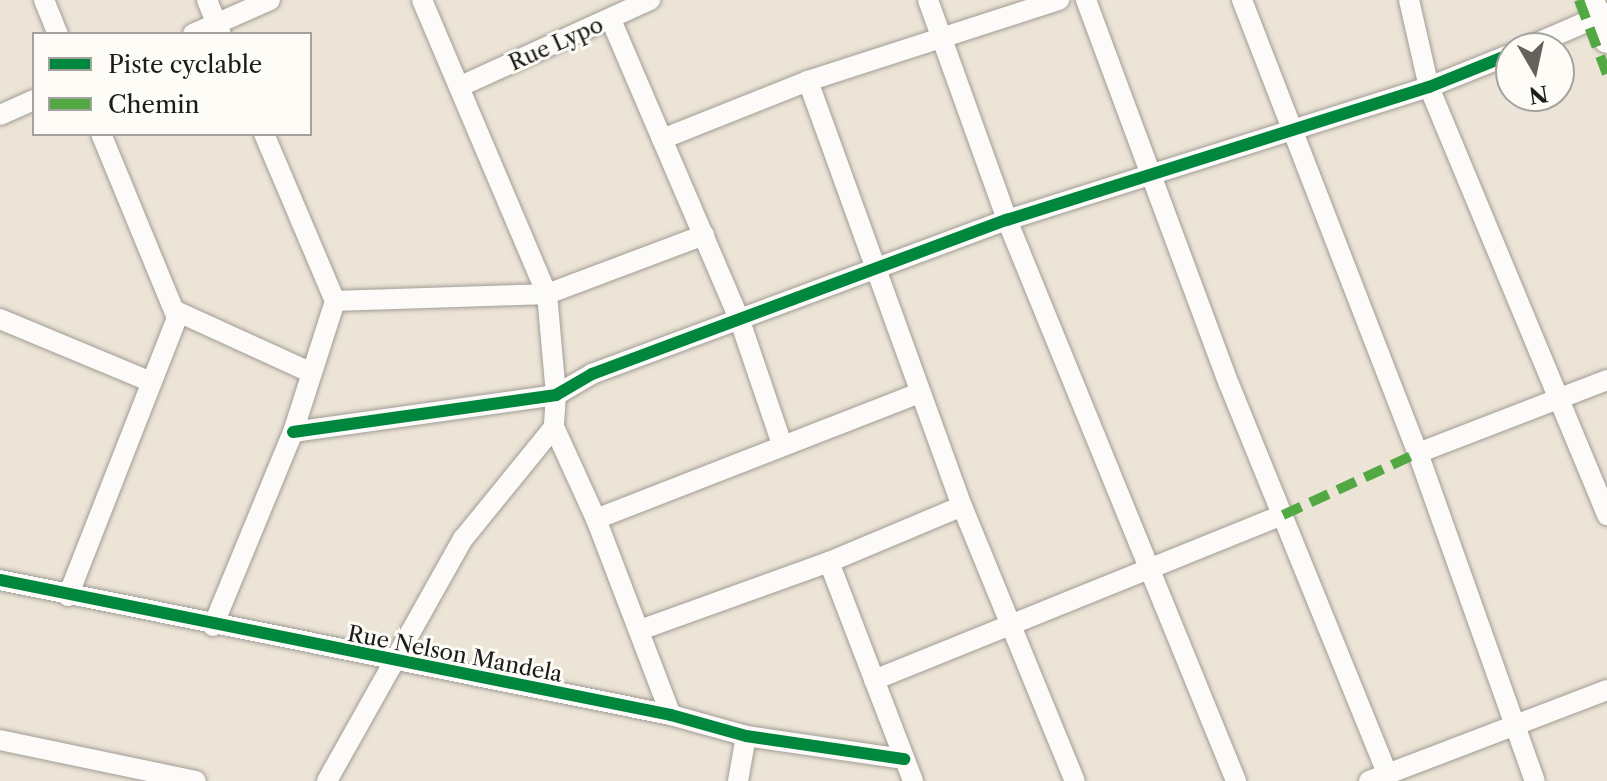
<!DOCTYPE html>
<style>
body{margin:0}
#map{position:relative;width:1607px;height:781px;overflow:hidden;background:#ece4d6;font-family:"Libre Caslon Text",serif}
div>[style]{position:absolute}
.roads{filter:drop-shadow(0 0 2px #a19c95) drop-shadow(0 0 2px #a19c95)}
.minor>*{height:20px;margin:-10px;padding:0 10px;transform-origin:10px;border-radius:10px;background:#fcfbf9}
.major>*{height:26px;margin:-13px;padding:0 13px;transform-origin:13px;border-radius:13px;background:#fcfbf9}
.quiet>*{height:10px;margin-top:-5px;transform-origin:0;background:repeating-linear-gradient(90deg,#52a943 0 20px,transparent 0 30px)}
.cycleway>*{height:12px;margin:-6px;padding:0 6px;transform-origin:6px;border-radius:6px;background:#00873e}
span{translate:-50% -50%;white-space:nowrap;text-align:center;line-height:1.15;-webkit-text-stroke:6px #fdfcf7;paint-order:stroke}
.street-label{font-size:22px;color:#1c1c1c}
.legend{position:absolute;left:32px;top:32px;width:280px;height:104px;box-sizing:border-box;background:#fdfcf7;border:2px solid #a3a29f;margin:0;padding:10px 14px;list-style:none;font-size:24px;color:#1c1c1c}
.legend li{display:flex;align-items:center;gap:16px;height:40px}
.legend b{width:40px;border:2px solid #a3a29f}
.north{position:absolute;left:1495px;top:32px;width:80px;height:80px;box-sizing:border-box;background:#fdfcf7;border:2px solid #a3a29f;border-radius:50%;rotate:171deg;font-size:22px;font-weight:700;line-height:32px;text-align:center;color:#1c1c1c}
.north::after{content:'';display:block;margin:auto;width:28px;height:36px;background:#65625d;clip-path:polygon(50% 0,100% 100%,50% 72%,0 100%)}
</style>
<div id="map">
<div class="roads">
<div class="minor">
<i style="left:44px;top:0;width:37px;rotate:68deg"></i>
<i style="left:207px;top:0;width:37px;rotate:68deg"></i>
<i style="left:422px;top:0;width:319px;rotate:67deg"></i>
<i style="left:547px;top:294px;width:101px;rotate:84.9deg"></i>
<i style="left:556px;top:395px;width:32px;rotate:94deg"></i>
<i style="left:554px;top:427px;width:101px;rotate:65.5deg"></i>
<i style="left:596px;top:519px;width:210px;rotate:69.1deg"></i>
<i style="left:928px;top:0;width:234px;rotate:70.2deg"></i>
<i style="left:1007px;top:220px;width:606px;rotate:67.79deg"></i>
<i style="left:1086px;top:0;width:410px;rotate:69.6deg"></i>
<i style="left:1229px;top:384px;width:421px;rotate:67.9deg"></i>
<i style="left:1242px;top:0;width:486px;rotate:68.8deg"></i>
<i style="left:1418px;top:453px;width:348px;rotate:70.4deg"></i>
<i style="left:1409px;top:0;width:89px;rotate:77.1deg"></i>
<i style="left:1429px;top:87px;width:464px;rotate:67.4deg"></i>
<i style="left:611px;top:20px;width:324px;rotate:66.8deg"></i>
<i style="left:739px;top:318px;width:133px;rotate:71.2deg"></i>
<i style="left:193px;top:34px;width:84px;rotate:-23.8deg"></i>
<i style="left:1526px;top:48px;width:88px;rotate:-23.4deg"></i>
<i style="left:808px;top:81px;width:452px;rotate:70.1deg"></i>
<i style="left:962px;top:506px;width:297px;rotate:67.7deg"></i>
<i style="left:461px;top:86px;width:208px;rotate:-24.5deg"></i>
<i style="left:0;top:115px;width:37px;rotate:-24deg"></i>
<i style="left:662px;top:139px;width:157px;rotate:-21.7deg"></i>
<i style="left:808px;top:81px;width:264px;rotate:-17.9deg"></i>
<i style="left:335px;top:301px;width:212px;rotate:-1.9deg"></i>
<i style="left:547px;top:294px;width:168px;rotate:-20.6deg"></i>
<i style="left:176px;top:311px;width:149px;rotate:24.5deg"></i>
<i style="left:0;top:319px;width:161px;rotate:22.6deg"></i>
<i style="left:293px;top:432px;width:266px;rotate:-8deg"></i>
<i style="left:556px;top:395px;width:42px;rotate:-30.3deg"></i>
<i style="left:592px;top:374px;width:443px;rotate:-20.4deg"></i>
<i style="left:1007px;top:220px;width:442px;rotate:-17.5deg"></i>
<i style="left:1429px;top:87px;width:88px;rotate:-21.9deg"></i>
<i style="left:1418px;top:453px;width:203px;rotate:-21.1deg"></i>
<i style="left:596px;top:519px;width:347px;rotate:-21.3deg"></i>
<i style="left:829px;top:562px;width:235px;rotate:69deg"></i>
<i style="left:0;top:580px;width:684px;rotate:11.38deg"></i>
<i style="left:671px;top:715px;width:78px;rotate:15.6deg"></i>
<i style="left:746px;top:736px;width:160px;rotate:8.3deg"></i>
<i style="left:68px;top:596px;width:299px;rotate:-68.6deg"></i>
<i style="left:177px;top:318px;width:199px;rotate:-112.4deg"></i>
<i style="left:213px;top:626px;width:210px;rotate:-67.6deg"></i>
<i style="left:293px;top:432px;width:138px;rotate:-72.2deg"></i>
<i style="left:335px;top:301px;width:181px;rotate:-113deg"></i>
<i style="left:640px;top:630px;width:201px;rotate:-19.8deg"></i>
<i style="left:829px;top:562px;width:144px;rotate:-22.8deg"></i>
<i style="left:874px;top:680px;width:441px;rotate:-22deg"></i>
<i style="left:0;top:740px;width:200px;rotate:11.8deg"></i>
<i style="left:327px;top:781px;width:278px;rotate:-60.7deg"></i>
<i style="left:463px;top:539px;width:144px;rotate:-50.9deg"></i>
<i style="left:738px;top:781px;width:46px;rotate:-79.9deg"></i>
<i style="left:1369px;top:781px;width:255px;rotate:-20.9deg"></i>
</div>
<div class="major">
<i style="left:1591px;top:0;width:43px;rotate:68.2deg"></i>
</div>
</div>
<div class="quiet">
<i style="left:1579px;top:0;width:79px;rotate:69.3deg"></i>
<i style="left:1283px;top:515px;width:149px;rotate:-24.7deg"></i>
</div>
<div class="cycleway">
<i style="left:293px;top:432px;width:266px;rotate:-8deg"></i>
<i style="left:556px;top:395px;width:42px;rotate:-30.3deg"></i>
<i style="left:592px;top:374px;width:443px;rotate:-20.4deg"></i>
<i style="left:1007px;top:220px;width:442px;rotate:-17.5deg"></i>
<i style="left:1429px;top:87px;width:88px;rotate:-21.9deg"></i>
<i style="left:0;top:580px;width:684px;rotate:11.38deg"></i>
<i style="left:671px;top:715px;width:78px;rotate:15.6deg"></i>
<i style="left:746px;top:736px;width:160px;rotate:8.3deg"></i>
</div>
<div class="street-label">
<span style="left:556px;top:44px;rotate:-24deg">Rue Lypo</span>
<span style="left:455px;top:654px;rotate:11deg">Rue Nelson Mandela</span>
</div>
<ul class="legend">
<li><b style="height:10px;background:#00873e"></b>Piste cyclable</li>
<li><b style="height:10px;background:#52a943"></b>Chemin</li>
</ul>
<div class="north">N</div>
</div>
